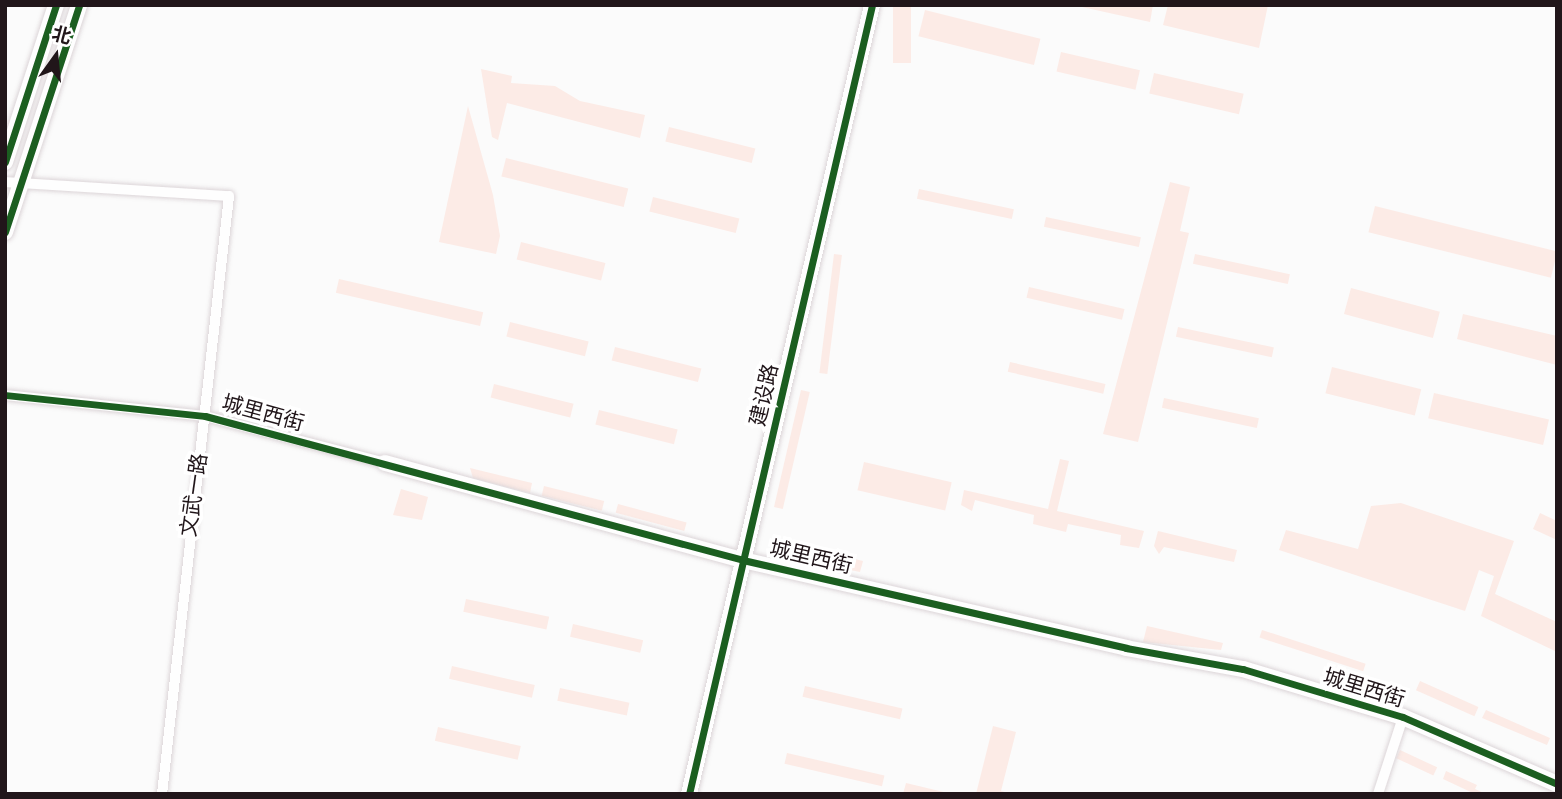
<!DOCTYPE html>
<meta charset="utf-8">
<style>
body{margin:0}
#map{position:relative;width:1562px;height:799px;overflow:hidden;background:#fbfbfb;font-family:Montserrat,"Noto Sans SC",sans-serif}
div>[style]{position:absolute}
.green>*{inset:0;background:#fcebe6;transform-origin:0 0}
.roads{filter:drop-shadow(0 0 2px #dcd5d8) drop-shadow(0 0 2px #dcd5d8)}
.street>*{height:10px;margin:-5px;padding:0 5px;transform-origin:5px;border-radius:5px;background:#fefefe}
.secondary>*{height:16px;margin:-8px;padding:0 8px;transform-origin:8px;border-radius:8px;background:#fefefe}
.cycleway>*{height:7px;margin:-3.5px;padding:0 3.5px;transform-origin:3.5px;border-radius:3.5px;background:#1b5e20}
span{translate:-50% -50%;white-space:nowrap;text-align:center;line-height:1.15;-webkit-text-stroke:7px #fff;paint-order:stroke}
.street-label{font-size:21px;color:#21161a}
.frame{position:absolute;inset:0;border:7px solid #21161a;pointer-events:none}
.north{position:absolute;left:21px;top:21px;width:70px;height:70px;-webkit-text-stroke:5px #fff;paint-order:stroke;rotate:15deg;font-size:19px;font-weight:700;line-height:28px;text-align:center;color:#21161a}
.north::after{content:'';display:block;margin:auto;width:24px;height:32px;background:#21161a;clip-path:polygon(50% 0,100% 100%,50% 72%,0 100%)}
</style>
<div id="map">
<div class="green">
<i style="left:893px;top:5px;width:18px;height:58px"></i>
<i style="clip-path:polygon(1073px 5px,1153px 5px,1150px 22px)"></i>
<i style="clip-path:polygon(1168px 5px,1268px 5px,1259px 48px,1163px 25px)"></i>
<i style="left:925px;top:10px;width:119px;height:27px;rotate:14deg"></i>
<i style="left:1061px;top:52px;width:81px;height:20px;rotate:13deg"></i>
<i style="clip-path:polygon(481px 69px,512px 76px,511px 83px,555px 86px,580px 101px,645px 115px,640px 138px,507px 103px,498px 140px,492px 137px)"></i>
<i style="left:1154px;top:73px;width:92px;height:21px;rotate:13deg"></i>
<i style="clip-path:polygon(468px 106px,493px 195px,500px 236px,496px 254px,439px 242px)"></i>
<i style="left:669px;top:127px;width:89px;height:15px;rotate:14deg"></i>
<i style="left:506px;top:158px;width:126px;height:19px;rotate:14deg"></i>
<i style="clip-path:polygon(1170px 182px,1190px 187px,1180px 231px,1189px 233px,1138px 442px,1103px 434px)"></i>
<i style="left:919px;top:189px;width:97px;height:10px;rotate:12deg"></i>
<i style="left:653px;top:197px;width:89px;height:15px;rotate:14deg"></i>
<i style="left:1375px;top:206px;width:188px;height:27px;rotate:14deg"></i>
<i style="left:1046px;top:217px;width:97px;height:10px;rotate:12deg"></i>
<i style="left:521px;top:242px;width:87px;height:18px;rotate:14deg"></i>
<i style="left:834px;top:254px;width:8px;height:120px;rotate:7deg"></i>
<i style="left:1195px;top:254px;width:97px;height:10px;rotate:12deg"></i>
<i style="left:339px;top:279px;width:148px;height:14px;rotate:13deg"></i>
<i style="left:1029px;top:287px;width:98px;height:11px;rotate:13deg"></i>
<i style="left:1351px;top:288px;width:92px;height:27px;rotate:15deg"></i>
<i style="clip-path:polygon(1463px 314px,1557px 336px,1557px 365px,1457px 339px)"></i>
<i style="left:510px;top:322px;width:81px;height:15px;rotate:14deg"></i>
<i style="left:1178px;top:327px;width:98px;height:10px;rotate:12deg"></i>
<i style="left:615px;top:347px;width:89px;height:14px;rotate:14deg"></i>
<i style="left:1010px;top:362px;width:98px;height:10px;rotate:13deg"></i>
<i style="left:1332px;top:367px;width:92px;height:27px;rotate:14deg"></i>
<i style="left:494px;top:384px;width:82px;height:14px;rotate:14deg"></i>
<i style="left:801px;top:390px;width:9px;height:120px;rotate:13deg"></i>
<i style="left:1434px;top:393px;width:118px;height:26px;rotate:13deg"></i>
<i style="left:1164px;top:398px;width:97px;height:10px;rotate:12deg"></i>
<i style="left:599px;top:410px;width:81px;height:15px;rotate:14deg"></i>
<i style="clip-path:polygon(1060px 459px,1069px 461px,1057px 511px,1144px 531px,1139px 548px,1120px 545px,1121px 535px,1068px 524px,1066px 532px,1033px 524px,1034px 515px,975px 500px,972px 511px,961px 505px,964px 490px,1048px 509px)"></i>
<i style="left:864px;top:462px;width:90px;height:29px;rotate:13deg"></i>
<i style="clip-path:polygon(470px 468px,532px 483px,530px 493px,473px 478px)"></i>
<i style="left:544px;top:486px;width:62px;height:10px;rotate:14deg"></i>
<i style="clip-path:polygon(401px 489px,428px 497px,422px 520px,393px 515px)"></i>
<i style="clip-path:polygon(1401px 503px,1514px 541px,1495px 594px,1557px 622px,1557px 652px,1481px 616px,1494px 576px,1479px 570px,1465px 611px,1279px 550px,1286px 530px,1358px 549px,1371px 506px)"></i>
<i style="left:618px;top:504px;width:71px;height:9px;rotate:15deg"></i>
<i style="clip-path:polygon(1540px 513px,1557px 521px,1557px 540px,1533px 529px)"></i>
<i style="clip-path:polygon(1158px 531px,1237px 550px,1234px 562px,1164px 547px,1159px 554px,1154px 546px)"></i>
<i style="clip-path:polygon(818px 550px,863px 561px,860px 572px,816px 563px)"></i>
<i style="left:466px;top:599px;width:85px;height:13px;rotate:12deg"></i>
<i style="left:573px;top:624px;width:72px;height:13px;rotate:13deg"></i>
<i style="clip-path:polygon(1147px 626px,1223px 643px,1221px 650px,1143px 642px)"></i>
<i style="left:1262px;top:630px;width:109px;height:8px;rotate:18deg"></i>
<i style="left:452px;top:666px;width:85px;height:13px;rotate:13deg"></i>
<i style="left:1420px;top:681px;width:64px;height:10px;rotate:24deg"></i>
<i style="left:805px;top:686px;width:100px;height:11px;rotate:13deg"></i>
<i style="left:560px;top:688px;width:71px;height:13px;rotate:12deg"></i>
<i style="clip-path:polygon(1486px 710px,1550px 738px,1547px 745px,1482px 718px)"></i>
<i style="clip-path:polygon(993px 726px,1016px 732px,1001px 791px,1012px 794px,976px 794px)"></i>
<i style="left:438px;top:727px;width:85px;height:14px;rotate:13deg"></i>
<i style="left:1400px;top:750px;width:41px;height:9px;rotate:25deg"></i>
<i style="left:787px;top:753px;width:100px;height:11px;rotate:13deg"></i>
<i style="clip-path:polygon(1446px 771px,1477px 785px,1475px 789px,1486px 794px,1475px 794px,1443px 779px)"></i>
<i style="clip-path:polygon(906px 783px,952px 794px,903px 794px)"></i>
</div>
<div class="roads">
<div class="street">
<i style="left:5px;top:182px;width:224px;rotate:3.6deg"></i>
<i style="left:229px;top:196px;width:602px;rotate:96.39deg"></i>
<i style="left:5px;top:395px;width:201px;rotate:6deg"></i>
<i style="left:205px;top:416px;width:186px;rotate:14.6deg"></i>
<i style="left:1378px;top:794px;width:81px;rotate:-72deg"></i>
</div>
<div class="secondary">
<i style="left:5px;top:162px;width:165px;rotate:-72deg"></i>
<i style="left:5px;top:232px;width:239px;rotate:-71.9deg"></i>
<i style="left:385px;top:463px;width:371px;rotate:15.2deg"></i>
<i style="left:743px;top:560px;width:393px;rotate:12.9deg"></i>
<i style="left:1126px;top:648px;width:119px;rotate:10.2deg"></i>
<i style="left:1243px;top:669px;width:167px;rotate:16.7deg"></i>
<i style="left:1403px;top:717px;width:168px;rotate:23.5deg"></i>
<i style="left:689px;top:794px;width:810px;rotate:-76.94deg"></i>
</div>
</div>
<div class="cycleway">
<i style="left:5px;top:162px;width:165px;rotate:-72deg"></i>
<i style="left:5px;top:232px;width:239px;rotate:-71.9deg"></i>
<i style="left:5px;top:395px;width:201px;rotate:6deg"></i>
<i style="left:205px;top:416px;width:557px;rotate:14.98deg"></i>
<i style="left:743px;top:560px;width:393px;rotate:12.9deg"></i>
<i style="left:1126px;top:648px;width:119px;rotate:10.2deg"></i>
<i style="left:1243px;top:669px;width:167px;rotate:16.7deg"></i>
<i style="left:1403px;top:717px;width:168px;rotate:23.5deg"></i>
<i style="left:689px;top:794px;width:810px;rotate:-76.94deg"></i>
</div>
<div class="street-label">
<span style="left:764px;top:395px;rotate:-77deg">建设路</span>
<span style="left:263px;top:413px;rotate:15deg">城里西街</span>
<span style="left:194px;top:495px;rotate:-82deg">文武一路</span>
<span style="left:811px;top:557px;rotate:13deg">城里西街</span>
<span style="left:1364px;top:688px;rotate:17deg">城里西街</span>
</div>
<div class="frame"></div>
<div class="north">北</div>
</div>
